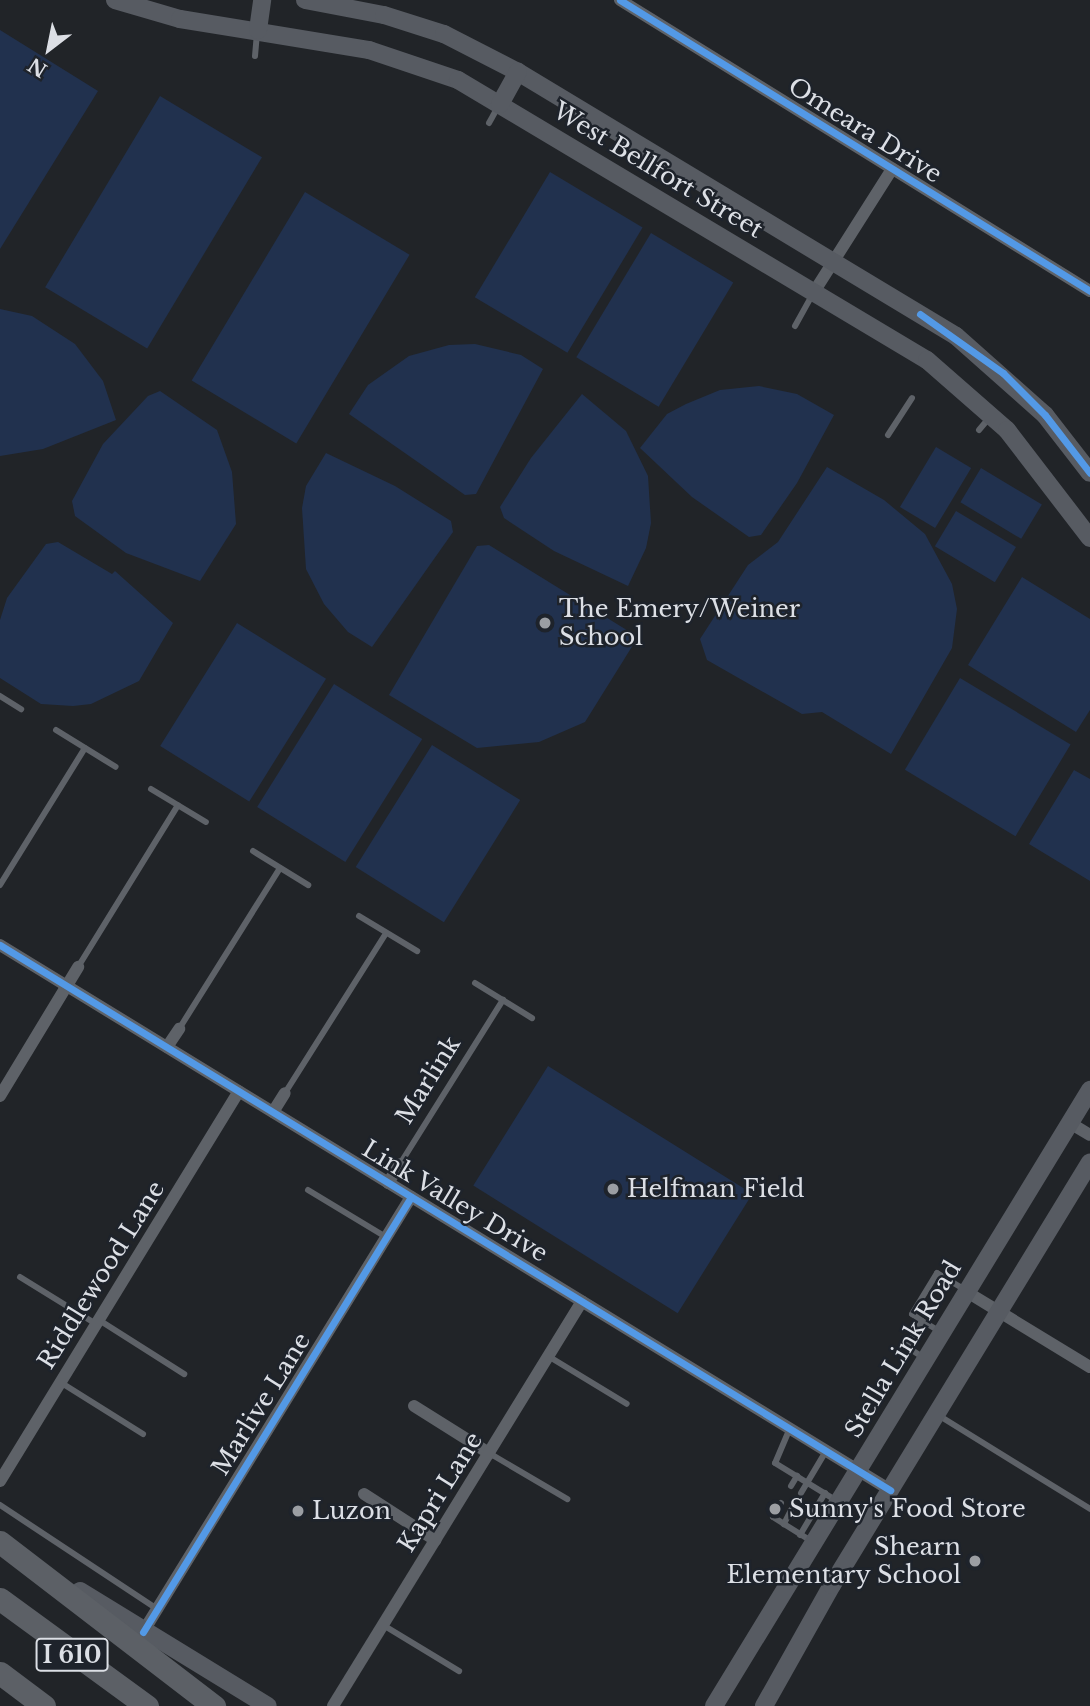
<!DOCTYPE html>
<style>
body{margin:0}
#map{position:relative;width:1090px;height:1706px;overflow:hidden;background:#212428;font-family:"Libre Baskerville",serif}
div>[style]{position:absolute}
.green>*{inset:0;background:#21314e;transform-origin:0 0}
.lane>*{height:6px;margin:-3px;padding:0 3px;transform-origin:3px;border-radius:3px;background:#5e6268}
.street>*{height:12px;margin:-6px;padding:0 6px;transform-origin:6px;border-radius:6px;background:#5e6268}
.secondary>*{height:18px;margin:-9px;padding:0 9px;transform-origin:9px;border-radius:9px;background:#575b62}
.highway>*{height:23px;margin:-11.5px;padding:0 11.5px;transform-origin:11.5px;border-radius:11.5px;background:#5c6066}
.cycleway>*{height:7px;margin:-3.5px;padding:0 3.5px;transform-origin:3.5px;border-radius:3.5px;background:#5399e6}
.dots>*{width:19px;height:19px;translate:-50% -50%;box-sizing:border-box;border:4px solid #1e232b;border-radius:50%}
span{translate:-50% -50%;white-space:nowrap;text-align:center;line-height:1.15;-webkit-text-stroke:5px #1e232b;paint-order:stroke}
.shield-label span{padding:2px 5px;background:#1e232b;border:2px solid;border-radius:5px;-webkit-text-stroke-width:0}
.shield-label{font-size:23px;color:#dcdfe5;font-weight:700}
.street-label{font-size:24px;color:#dcdfe5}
.poi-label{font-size:24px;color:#dcdfe5}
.left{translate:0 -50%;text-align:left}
.right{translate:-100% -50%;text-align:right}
.north{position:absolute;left:14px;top:14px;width:70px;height:70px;-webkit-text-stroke:5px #1e232b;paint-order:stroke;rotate:212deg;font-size:19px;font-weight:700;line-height:28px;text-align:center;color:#dcdfe5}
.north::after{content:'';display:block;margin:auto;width:24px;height:32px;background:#dcdfe5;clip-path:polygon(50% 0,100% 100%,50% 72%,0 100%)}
</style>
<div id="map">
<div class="green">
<i style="clip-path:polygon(0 30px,98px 91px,0 249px)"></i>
<i style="left:160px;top:96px;width:119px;height:223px;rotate:31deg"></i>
<i style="left:550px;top:172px;width:108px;height:146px;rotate:31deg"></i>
<i style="left:305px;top:192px;width:122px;height:220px;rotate:31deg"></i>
<i style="left:651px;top:233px;width:96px;height:145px;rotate:31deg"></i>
<i style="clip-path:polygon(0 309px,32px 316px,75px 344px,103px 381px,116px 420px,43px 449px,0 456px)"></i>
<i style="clip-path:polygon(475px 344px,521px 355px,543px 369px,476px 494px,465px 495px,349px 414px,368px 385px,409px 356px,449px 345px)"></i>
<i style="clip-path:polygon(759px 386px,797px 394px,834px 415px,797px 483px,761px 535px,749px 537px,692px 497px,640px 448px,667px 414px,686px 404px,720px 390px)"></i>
<i style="clip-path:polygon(160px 391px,217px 430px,232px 472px,236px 524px,200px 581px,126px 553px,75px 516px,72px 501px,103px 444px,148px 396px)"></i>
<i style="clip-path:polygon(582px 394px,626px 431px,648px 476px,651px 523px,646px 548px,628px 586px,554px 551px,504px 518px,500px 507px,531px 458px)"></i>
<i style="left:936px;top:447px;width:41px;height:70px;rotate:31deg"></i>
<i style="clip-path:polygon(326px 453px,395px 486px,451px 521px,453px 532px,372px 647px,348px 632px,324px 604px,306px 569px,302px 508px,306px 486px)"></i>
<i style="clip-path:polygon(827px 467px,884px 500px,925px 534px,952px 584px,957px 609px,952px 648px,891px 754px,822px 712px,802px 714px,707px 660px,700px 639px,748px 565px,778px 542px)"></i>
<i style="left:981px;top:468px;width:71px;height:40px;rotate:31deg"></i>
<i style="left:956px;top:511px;width:70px;height:41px;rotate:31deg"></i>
<i style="clip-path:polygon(58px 542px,112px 574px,115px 571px,173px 623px,139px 681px,91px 704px,73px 706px,41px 704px,0 678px,0 620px,7px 598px,46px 544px)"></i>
<i style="clip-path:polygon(489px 545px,638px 637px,585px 722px,539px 742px,477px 748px,389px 695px,477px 546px)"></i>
<i style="clip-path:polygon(1022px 577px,1090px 619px,1090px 710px,1076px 732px,968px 665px)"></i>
<i style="left:237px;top:623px;width:105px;height:145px;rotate:32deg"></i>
<i style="left:960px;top:678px;width:129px;height:107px;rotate:31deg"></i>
<i style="left:334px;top:684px;width:104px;height:145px;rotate:32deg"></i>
<i style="left:432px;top:745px;width:104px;height:144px;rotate:32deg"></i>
<i style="clip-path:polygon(1074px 770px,1090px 779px,1090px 881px,1029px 844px)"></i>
<i style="left:548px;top:1066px;width:241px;height:141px;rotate:32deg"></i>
</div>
<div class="lane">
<i style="left:255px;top:56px;width:24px;rotate:-85deg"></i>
<i style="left:489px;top:123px;width:18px;rotate:-61deg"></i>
<i style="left:795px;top:326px;width:37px;rotate:-61deg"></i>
<i style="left:979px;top:430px;width:16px;rotate:-50deg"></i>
<i style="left:888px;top:435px;width:44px;rotate:-57deg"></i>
<i style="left:0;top:696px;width:25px;rotate:32deg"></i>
<i style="left:56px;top:730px;width:70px;rotate:31.7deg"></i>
<i style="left:151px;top:789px;width:64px;rotate:31deg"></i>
<i style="left:253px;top:851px;width:65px;rotate:31.7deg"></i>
<i style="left:0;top:885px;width:161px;rotate:-58.2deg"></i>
<i style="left:359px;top:916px;width:68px;rotate:31.1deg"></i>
<i style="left:78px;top:967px;width:190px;rotate:-58.3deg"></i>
<i style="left:475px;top:983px;width:67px;rotate:31.6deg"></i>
<i style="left:179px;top:1029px;width:190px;rotate:-57.9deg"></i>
<i style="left:285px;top:1093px;width:189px;rotate:-57.7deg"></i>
<i style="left:400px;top:1164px;width:194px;rotate:-57.9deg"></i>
<i style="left:308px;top:1190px;width:91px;rotate:31.1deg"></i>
<i style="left:20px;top:1277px;width:89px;rotate:31.7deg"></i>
<i style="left:99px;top:1320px;width:101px;rotate:32.4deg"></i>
<i style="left:922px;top:1321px;width:12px;rotate:-145deg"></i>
<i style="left:912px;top:1314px;width:48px;rotate:-58.6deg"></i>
<i style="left:937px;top:1273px;width:35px;rotate:31deg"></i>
<i style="left:548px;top:1356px;width:92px;rotate:31.3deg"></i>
<i style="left:924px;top:1358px;width:20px;rotate:-147deg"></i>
<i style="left:907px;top:1347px;width:30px;rotate:-60deg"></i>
<i style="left:922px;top:1321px;width:22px;rotate:30deg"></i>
<i style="left:60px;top:1382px;width:98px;rotate:32.1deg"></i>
<i style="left:938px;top:1415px;width:179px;rotate:31.7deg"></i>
<i style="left:790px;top:1428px;width:38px;rotate:113deg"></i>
<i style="left:775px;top:1463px;width:73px;rotate:31.5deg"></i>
<i style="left:489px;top:1453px;width:91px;rotate:30.5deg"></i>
<i style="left:791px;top:1486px;width:12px;rotate:-59deg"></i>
<i style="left:801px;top:1493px;width:49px;rotate:-59.2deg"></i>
<i style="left:781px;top:1503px;width:16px;rotate:120deg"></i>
<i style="left:773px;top:1517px;width:13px;rotate:32deg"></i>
<i style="left:0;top:1505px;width:188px;rotate:33.5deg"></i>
<i style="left:791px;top:1510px;width:16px;rotate:117deg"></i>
<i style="left:784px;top:1524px;width:34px;rotate:32deg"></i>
<i style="left:800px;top:1535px;width:49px;rotate:-59.2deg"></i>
<i style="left:383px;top:1625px;width:89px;rotate:31.2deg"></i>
</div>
<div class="street">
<i style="left:620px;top:0;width:553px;rotate:31.76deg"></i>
<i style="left:814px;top:292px;width:146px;rotate:-57.6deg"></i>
<i style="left:0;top:945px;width:1044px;rotate:31.48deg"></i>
<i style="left:167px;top:1047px;width:22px;rotate:-56deg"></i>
<i style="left:0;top:1096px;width:151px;rotate:-58.8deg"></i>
<i style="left:273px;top:1112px;width:22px;rotate:-58deg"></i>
<i style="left:1070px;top:1123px;width:23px;rotate:31deg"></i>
<i style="left:388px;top:1183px;width:22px;rotate:-58deg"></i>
<i style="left:967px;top:1292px;width:144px;rotate:31.4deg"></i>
<i style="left:414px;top:1406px;width:89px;rotate:32.1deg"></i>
<i style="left:0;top:1481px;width:457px;rotate:-58.5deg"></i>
<i style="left:364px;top:1494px;width:85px;rotate:32.9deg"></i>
<i style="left:143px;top:1632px;width:511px;rotate:-58.36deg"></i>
<i style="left:333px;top:1706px;width:475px;rotate:-58.4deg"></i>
</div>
<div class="secondary">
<i style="left:115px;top:0;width:68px;rotate:16.3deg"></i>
<i style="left:180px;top:19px;width:192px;rotate:9.3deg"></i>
<i style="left:369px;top:50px;width:94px;rotate:18.6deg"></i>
<i style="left:458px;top:80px;width:546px;rotate:30.84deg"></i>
<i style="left:927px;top:360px;width:106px;rotate:41.2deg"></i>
<i style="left:1007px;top:430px;width:136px;rotate:52.5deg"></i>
<i style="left:305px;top:0;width:80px;rotate:10.8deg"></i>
<i style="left:384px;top:15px;width:63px;rotate:17.6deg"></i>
<i style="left:444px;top:34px;width:83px;rotate:27.2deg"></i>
<i style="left:518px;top:72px;width:511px;rotate:31.08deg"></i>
<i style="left:956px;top:336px;width:119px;rotate:41.6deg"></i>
<i style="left:1045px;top:415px;width:73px;rotate:52.2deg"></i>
<i style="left:258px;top:30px;width:30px;rotate:-82deg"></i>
<i style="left:500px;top:104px;width:37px;rotate:-61deg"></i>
<i style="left:80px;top:1591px;width:220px;rotate:31.5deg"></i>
<i style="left:714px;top:1706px;width:722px;rotate:-58.6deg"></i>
<i style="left:764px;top:1706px;width:139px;rotate:-60.7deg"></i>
<i style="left:832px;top:1585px;width:495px;rotate:-58.6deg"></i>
</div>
<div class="highway">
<i style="left:0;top:1542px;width:270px;rotate:37.5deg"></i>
<i style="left:0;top:1599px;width:182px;rotate:36.1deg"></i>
<i style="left:0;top:1673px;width:55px;rotate:36.9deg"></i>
</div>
<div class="cycleway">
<i style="left:620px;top:0;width:553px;rotate:31.76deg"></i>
<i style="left:920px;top:314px;width:102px;rotate:35.4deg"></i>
<i style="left:1003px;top:373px;width:59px;rotate:45deg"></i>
<i style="left:1045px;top:415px;width:73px;rotate:52.2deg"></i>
<i style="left:0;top:945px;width:1044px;rotate:31.48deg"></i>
<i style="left:143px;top:1632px;width:511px;rotate:-58.36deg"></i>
</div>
<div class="dots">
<i style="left:545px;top:623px;background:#9b9ea3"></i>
<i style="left:613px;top:1189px;background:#9b9ea3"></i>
<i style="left:775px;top:1509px;background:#9b9ea3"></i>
<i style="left:298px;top:1511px;background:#9b9ea3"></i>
<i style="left:975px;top:1561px;background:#9b9ea3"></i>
</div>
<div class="shield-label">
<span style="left:72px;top:1655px">I 610</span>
</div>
<div class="street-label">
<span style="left:865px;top:130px;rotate:32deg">Omeara Drive</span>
<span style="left:658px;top:170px;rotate:31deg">West Bellfort Street</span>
<span style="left:428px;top:1080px;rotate:-58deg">Marlink</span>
<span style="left:455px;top:1201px;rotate:31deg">Link Valley Drive</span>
<span style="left:101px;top:1275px;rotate:-58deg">Riddlewood Lane</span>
<span style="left:903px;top:1349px;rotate:-59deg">Stella Link Road</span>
<span style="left:261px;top:1404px;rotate:-58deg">Marlive Lane</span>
<span style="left:440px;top:1492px;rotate:-58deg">Kapri Lane</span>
</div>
<div class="poi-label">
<span class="left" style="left:559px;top:623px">The Emery/Weiner<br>School</span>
<span class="left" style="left:627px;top:1189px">Helfman Field</span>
<span class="left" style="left:789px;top:1509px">Sunny's Food Store</span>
<span class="left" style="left:312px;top:1511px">Luzon</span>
<span class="right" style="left:961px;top:1561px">Shearn<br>Elementary School</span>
</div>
<div class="north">N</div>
</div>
